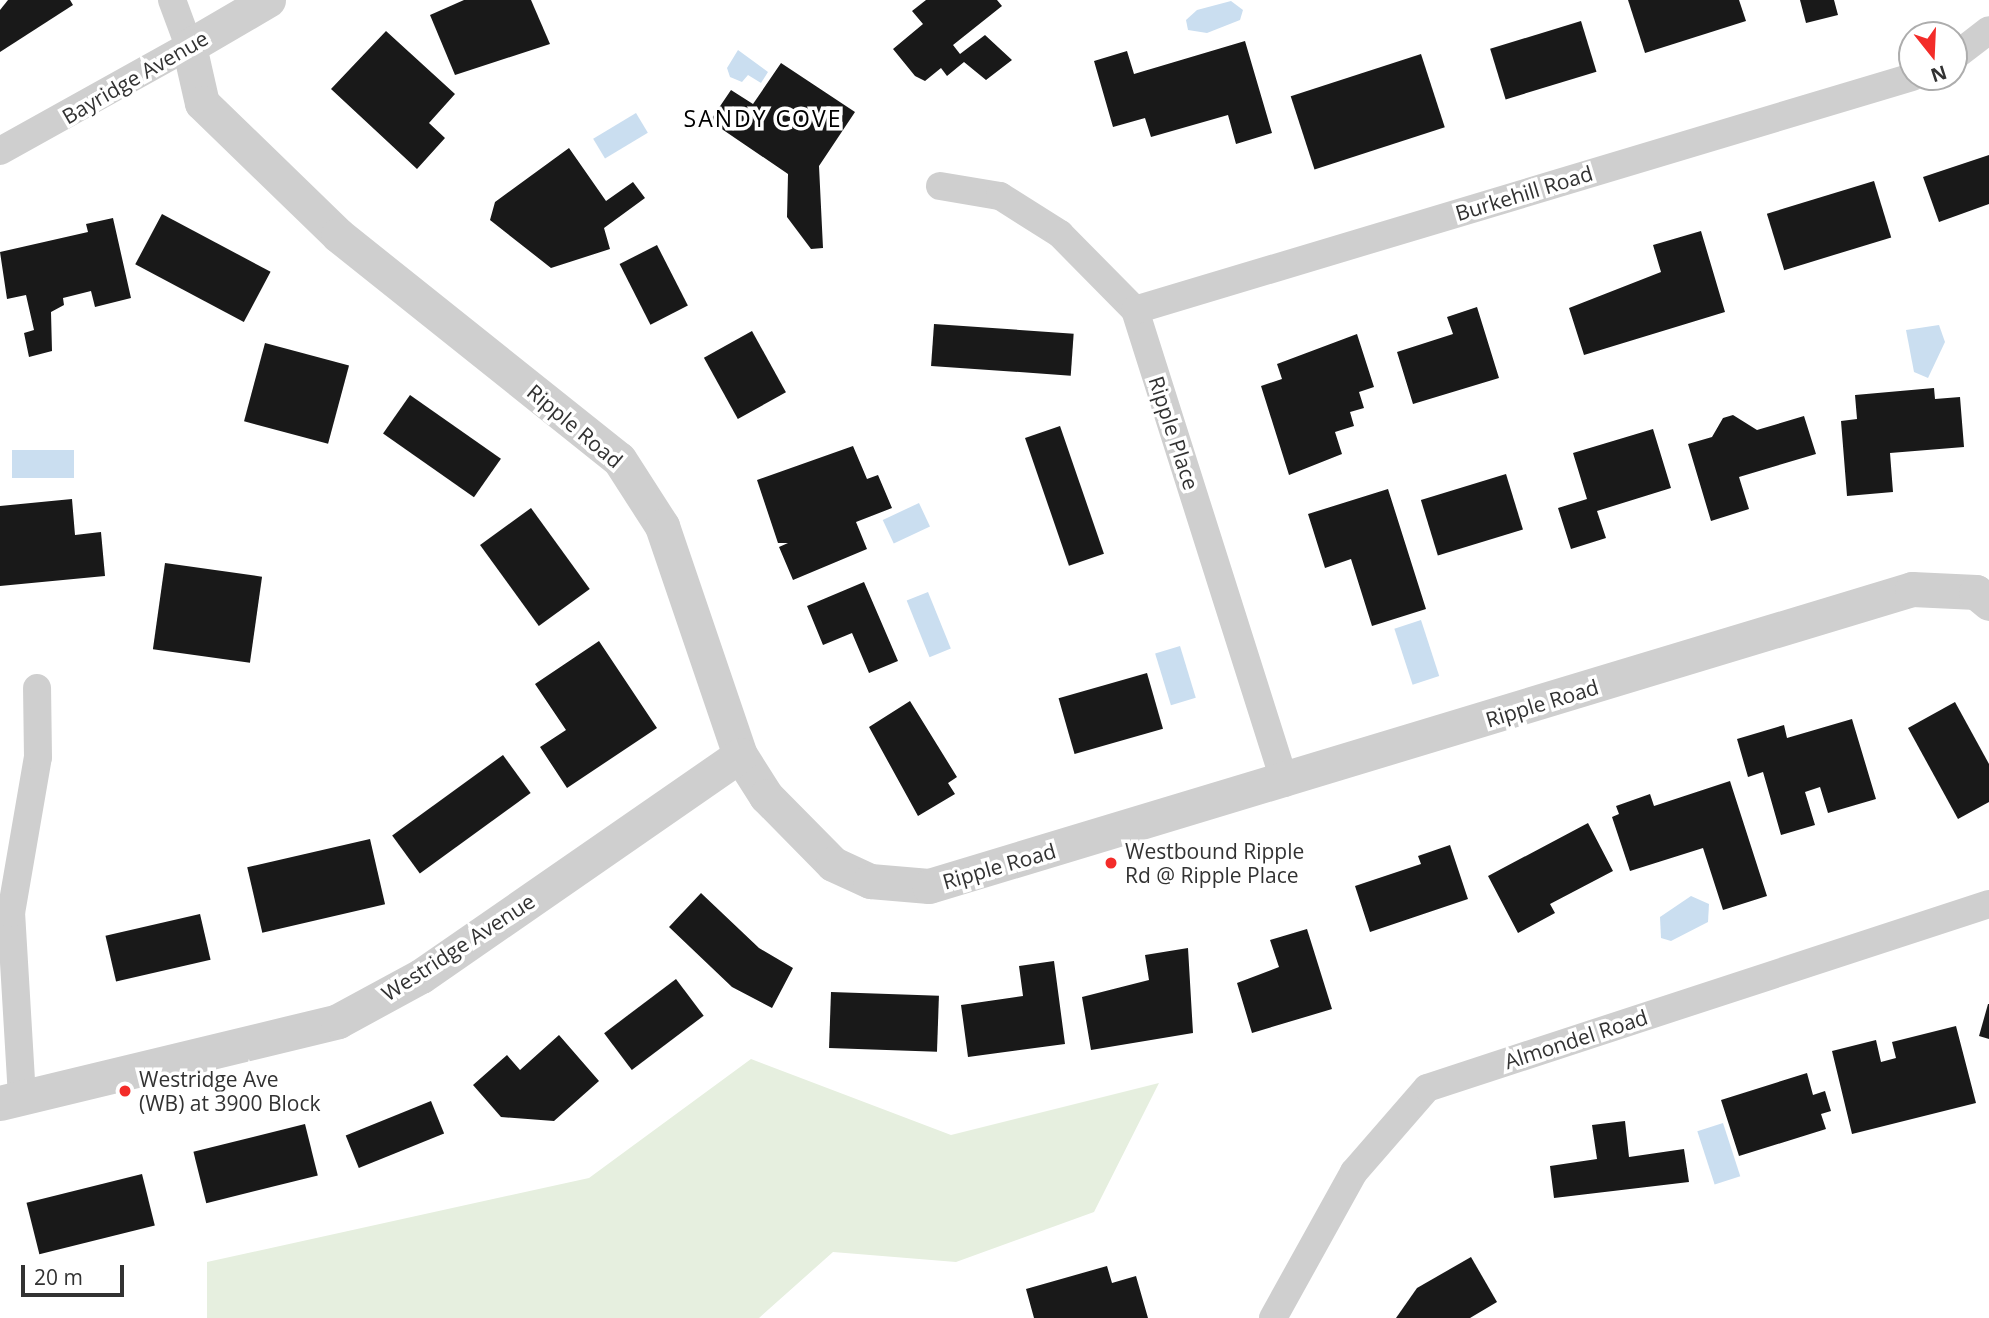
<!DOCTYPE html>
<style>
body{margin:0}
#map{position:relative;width:1989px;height:1318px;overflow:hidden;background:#fff;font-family:"Open Sans",sans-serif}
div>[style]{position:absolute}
.green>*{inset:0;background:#e6efdf}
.water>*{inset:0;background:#cadef0;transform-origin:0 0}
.building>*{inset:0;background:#191919;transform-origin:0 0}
.minor>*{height:28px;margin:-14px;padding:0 14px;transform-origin:14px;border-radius:14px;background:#cfcfcf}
.tertiary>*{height:35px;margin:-17.5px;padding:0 17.5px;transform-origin:17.5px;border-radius:17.5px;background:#cfcfcf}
.dots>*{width:19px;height:19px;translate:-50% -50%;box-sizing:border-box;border:4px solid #fff;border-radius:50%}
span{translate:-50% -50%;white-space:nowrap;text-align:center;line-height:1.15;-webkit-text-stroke:7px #fff;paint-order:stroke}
.street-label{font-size:21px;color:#323232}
.poi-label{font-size:21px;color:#323232}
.left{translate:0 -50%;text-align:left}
.neighbourhood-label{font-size:23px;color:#000;letter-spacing:2px}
.north{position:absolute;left:1898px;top:21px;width:70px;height:70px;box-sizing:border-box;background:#fff;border:2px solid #adadad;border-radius:50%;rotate:162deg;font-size:19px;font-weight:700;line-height:28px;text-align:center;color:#323232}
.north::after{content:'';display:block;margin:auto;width:24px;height:32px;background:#f32c29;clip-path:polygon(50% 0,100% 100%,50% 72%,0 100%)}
.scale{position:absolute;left:21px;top:1265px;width:103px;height:32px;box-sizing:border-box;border:4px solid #323232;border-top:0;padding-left:9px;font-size:21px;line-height:24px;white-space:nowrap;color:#323232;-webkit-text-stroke:5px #fff;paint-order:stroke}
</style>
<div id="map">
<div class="green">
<i style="clip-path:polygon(751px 1059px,951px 1135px,1159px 1083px,1094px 1212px,956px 1262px,833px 1252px,759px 1318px,207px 1318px,207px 1262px,589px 1178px)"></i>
</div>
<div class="water">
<i style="clip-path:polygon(1231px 1px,1243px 10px,1240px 20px,1207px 33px,1188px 30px,1186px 20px,1197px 10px)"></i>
<i style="clip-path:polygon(738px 50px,768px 72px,761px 83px,748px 75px,742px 82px,730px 77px,727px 68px)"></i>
<i style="left:636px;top:113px;width:23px;height:50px;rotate:59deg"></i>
<i style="clip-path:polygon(1939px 325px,1945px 342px,1928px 378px,1914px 372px,1906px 330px)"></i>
<i style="left:74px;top:450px;width:28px;height:62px;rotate:90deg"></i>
<i style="left:919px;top:503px;width:26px;height:40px;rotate:65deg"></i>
<i style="left:928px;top:592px;width:61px;height:23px;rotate:68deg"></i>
<i style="left:1421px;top:620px;width:59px;height:28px;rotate:72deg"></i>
<i style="left:1180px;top:646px;width:54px;height:26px;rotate:73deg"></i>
<i style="clip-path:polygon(1691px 896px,1709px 904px,1708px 922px,1671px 941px,1661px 938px,1660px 917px)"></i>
<i style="left:1723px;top:1123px;width:56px;height:27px;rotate:72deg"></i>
</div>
<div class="building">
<i style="clip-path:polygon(8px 0,70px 0,73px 5px,0 52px,0 10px)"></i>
<i style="clip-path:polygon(464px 0,531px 0,550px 44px,455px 75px,430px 15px)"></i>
<i style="clip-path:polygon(926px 0,997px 0,1002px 6px,953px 45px,960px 54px,985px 35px,1012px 60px,986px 80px,964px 62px,947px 76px,941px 68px,925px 81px,915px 76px,893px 49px,923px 24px,912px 11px)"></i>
<i style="clip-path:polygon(1628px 0,1739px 0,1746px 21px,1645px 53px)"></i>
<i style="clip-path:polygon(1800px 0,1834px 0,1838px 15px,1806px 23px)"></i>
<i style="left:1581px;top:21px;width:53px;height:95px;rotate:73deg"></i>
<i style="clip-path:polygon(386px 31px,455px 94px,429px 123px,445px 138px,417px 169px,331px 89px)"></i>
<i style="clip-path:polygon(1245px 41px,1272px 133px,1236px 144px,1228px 115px,1151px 137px,1145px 118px,1113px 127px,1094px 61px,1127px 51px,1134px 74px)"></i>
<i style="left:1421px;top:54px;width:77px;height:137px;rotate:72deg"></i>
<i style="clip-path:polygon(781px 63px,855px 112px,819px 166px,823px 248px,811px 249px,787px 217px,788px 174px,710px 121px,731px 90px,753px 104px)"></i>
<i style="clip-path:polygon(569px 148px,606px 201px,633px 182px,645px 198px,604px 228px,610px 249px,551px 268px,490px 220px,495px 202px)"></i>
<i style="clip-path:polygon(1989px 155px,1989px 204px,1939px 222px,1923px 177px)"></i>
<i style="left:1874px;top:181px;width:59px;height:112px;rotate:73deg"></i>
<i style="left:162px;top:214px;width:123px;height:57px;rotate:28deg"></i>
<i style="clip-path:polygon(113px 218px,131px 298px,95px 307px,91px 291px,63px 298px,64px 305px,51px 312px,52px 351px,29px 357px,24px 333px,34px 330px,26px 295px,7px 299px,0 252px,88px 232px,86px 224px)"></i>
<i style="clip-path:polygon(1701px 231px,1725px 312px,1584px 355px,1569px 308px,1661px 272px,1653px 245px)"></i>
<i style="left:657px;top:245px;width:68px;height:42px;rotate:63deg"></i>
<i style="clip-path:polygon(1477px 307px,1499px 378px,1413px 404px,1397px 352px,1453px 334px,1447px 317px)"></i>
<i style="left:934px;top:324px;width:140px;height:42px;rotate:4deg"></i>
<i style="left:752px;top:331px;width:70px;height:55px;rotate:61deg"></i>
<i style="clip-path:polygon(1357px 334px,1374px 387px,1359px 392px,1364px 408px,1350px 412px,1354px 426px,1335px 432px,1342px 454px,1289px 475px,1261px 386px,1282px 379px,1277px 364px)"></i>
<i style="left:265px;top:343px;width:87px;height:81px;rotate:15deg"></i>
<i style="clip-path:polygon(1934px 388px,1935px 399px,1960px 397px,1964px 447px,1890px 453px,1893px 492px,1847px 496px,1841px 421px,1857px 419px,1855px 395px)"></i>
<i style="left:410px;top:395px;width:111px;height:47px;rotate:35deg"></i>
<i style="clip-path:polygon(1733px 415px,1757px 430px,1804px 416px,1816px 454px,1739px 477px,1749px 509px,1711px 521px,1688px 444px,1712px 437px,1723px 418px)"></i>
<i style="left:1060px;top:426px;width:135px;height:37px;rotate:71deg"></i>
<i style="clip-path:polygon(1653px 429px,1671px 488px,1597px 511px,1606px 538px,1571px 549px,1558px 508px,1587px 499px,1573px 453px)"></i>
<i style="clip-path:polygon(853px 446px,867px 479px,878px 475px,892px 508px,856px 522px,867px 549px,793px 580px,779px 547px,788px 543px,778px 543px,757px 480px)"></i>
<i style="left:1506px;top:474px;width:58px;height:89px;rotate:73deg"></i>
<i style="clip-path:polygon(1388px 489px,1426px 609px,1372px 626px,1351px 559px,1325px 568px,1308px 514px)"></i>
<i style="clip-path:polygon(72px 499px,75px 535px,101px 532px,105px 576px,0 586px,0 506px)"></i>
<i style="left:531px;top:508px;width:100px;height:63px;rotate:54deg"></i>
<i style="left:165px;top:563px;width:98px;height:87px;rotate:8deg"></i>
<i style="clip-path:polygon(864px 582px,898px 661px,869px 673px,852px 633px,823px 645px,807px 606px)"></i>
<i style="clip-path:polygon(599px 641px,657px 728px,567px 788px,540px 747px,566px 730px,535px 684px)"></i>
<i style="left:1147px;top:673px;width:58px;height:92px;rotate:74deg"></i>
<i style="clip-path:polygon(910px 701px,957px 777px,948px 783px,955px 794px,918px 816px,869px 727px)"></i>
<i style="clip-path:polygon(1955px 702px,1989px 764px,1989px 802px,1958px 819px,1908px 728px)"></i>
<i style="clip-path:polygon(1852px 719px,1876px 799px,1828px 813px,1820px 787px,1805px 792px,1815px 825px,1781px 835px,1763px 772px,1748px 777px,1737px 739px,1784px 725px,1787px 738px)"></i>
<i style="left:503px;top:755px;width:47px;height:137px;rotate:54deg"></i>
<i style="clip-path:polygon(1730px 781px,1767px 896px,1723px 910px,1703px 848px,1630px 871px,1612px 817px,1619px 814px,1616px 806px,1650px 794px,1654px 806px)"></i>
<i style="clip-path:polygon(1588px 823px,1613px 871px,1550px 904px,1555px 913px,1518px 933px,1488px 876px)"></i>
<i style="left:370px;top:839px;width:67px;height:126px;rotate:77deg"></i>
<i style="clip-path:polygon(1450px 845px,1468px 899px,1370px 932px,1355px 886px,1421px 864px,1418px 856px)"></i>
<i style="clip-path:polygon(701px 893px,759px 948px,793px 968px,772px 1008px,732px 987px,669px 927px)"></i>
<i style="left:200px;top:914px;width:47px;height:97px;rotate:77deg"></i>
<i style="clip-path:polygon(1307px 929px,1332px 1009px,1252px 1033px,1237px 983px,1279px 967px,1270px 940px)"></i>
<i style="clip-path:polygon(1188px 948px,1193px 1033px,1091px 1050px,1082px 997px,1149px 980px,1145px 955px)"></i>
<i style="clip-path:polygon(1054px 961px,1065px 1044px,968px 1057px,961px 1005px,1023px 996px,1019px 966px)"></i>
<i style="left:676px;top:979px;width:46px;height:90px;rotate:53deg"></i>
<i style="left:831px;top:992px;width:108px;height:56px;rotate:2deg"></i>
<i style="clip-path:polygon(1988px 1004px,1989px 1004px,1989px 1039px,1979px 1036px)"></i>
<i style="clip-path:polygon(1956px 1026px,1976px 1103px,1852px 1134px,1832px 1051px,1876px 1040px,1881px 1062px,1896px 1058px,1892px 1042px)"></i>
<i style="clip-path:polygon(559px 1035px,599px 1081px,554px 1121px,501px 1117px,473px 1085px,507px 1055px,520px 1070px)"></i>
<i style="clip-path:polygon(1807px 1073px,1813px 1095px,1825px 1091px,1831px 1111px,1821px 1114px,1826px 1129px,1739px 1156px,1721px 1100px)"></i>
<i style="left:431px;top:1101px;width:35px;height:92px;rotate:68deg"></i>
<i style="clip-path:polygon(1625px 1121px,1629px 1157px,1684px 1149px,1689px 1182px,1554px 1198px,1550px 1166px,1597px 1159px,1592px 1125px)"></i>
<i style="left:305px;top:1124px;width:53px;height:115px;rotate:76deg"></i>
<i style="left:142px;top:1174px;width:53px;height:119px;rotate:76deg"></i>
<i style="clip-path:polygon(1471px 1257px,1497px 1302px,1470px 1318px,1396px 1318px,1417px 1288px)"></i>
<i style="clip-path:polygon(1107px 1266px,1112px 1283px,1136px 1276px,1148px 1318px,1034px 1318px,1026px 1289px)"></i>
</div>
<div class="minor">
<i style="left:1954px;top:57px;width:44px;rotate:-37.6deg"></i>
<i style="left:0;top:151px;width:216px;rotate:-29.1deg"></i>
<i style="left:189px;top:46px;width:49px;rotate:-110.3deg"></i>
<i style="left:940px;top:186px;width:61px;rotate:9.5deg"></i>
<i style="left:1000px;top:196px;width:71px;rotate:32.3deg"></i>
<i style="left:1060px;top:234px;width:107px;rotate:45.4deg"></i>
<i style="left:1135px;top:310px;width:496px;rotate:72.4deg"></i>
<i style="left:1135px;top:310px;width:811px;rotate:-16.69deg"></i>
<i style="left:22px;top:1097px;width:184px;rotate:-93.4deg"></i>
<i style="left:11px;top:913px;width:158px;rotate:-80.2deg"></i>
<i style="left:38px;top:757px;width:69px;rotate:-90.8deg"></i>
<i style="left:1273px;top:1318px;width:167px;rotate:-61deg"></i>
<i style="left:1354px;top:1172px;width:111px;rotate:-49deg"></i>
<i style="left:1427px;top:1088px;width:591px;rotate:-18.13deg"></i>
</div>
<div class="tertiary">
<i style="left:268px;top:0;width:91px;rotate:149.8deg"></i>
<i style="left:189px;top:46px;width:58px;rotate:77.2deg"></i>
<i style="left:202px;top:103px;width:190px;rotate:44.1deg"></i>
<i style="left:338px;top:235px;width:359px;rotate:38.6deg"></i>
<i style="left:619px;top:459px;width:80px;rotate:57.3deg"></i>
<i style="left:662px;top:526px;width:242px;rotate:71.2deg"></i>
<i style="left:740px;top:755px;width:49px;rotate:57.6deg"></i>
<i style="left:766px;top:796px;width:95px;rotate:45.4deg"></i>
<i style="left:833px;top:864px;width:41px;rotate:24.7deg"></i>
<i style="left:870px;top:881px;width:59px;rotate:4.8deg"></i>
<i style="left:929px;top:886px;width:1027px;rotate:-16.81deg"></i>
<i style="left:1912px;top:589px;width:64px;rotate:2.7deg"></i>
<i style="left:1976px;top:592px;width:17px;rotate:40deg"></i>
<i style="left:0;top:1103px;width:348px;rotate:-13.6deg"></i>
<i style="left:338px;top:1021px;width:94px;rotate:-28.5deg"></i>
<i style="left:421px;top:976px;width:388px;rotate:-34.7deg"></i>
</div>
<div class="dots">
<i style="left:1111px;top:863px;background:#f32c29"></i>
<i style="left:125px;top:1091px;background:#f32c29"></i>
</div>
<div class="street-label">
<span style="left:135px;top:77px;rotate:-30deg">Bayridge Avenue</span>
<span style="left:1524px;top:193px;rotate:-17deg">Burkehill Road</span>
<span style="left:575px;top:426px;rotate:40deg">Ripple Road</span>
<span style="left:1174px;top:433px;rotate:72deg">Ripple Place</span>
<span style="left:1542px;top:703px;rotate:-17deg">Ripple Road</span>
<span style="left:999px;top:866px;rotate:-16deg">Ripple Road</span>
<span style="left:458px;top:947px;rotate:-33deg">Westridge Avenue</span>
<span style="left:1576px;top:1039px;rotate:-18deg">Almondel Road</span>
</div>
<div class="poi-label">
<span class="left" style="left:1125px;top:863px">Westbound Ripple<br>Rd @ Ripple Place</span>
<span class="left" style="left:139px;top:1091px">Westridge Ave<br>(WB) at 3900 Block</span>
</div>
<div class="neighbourhood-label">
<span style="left:763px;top:118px">SANDY COVE</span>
</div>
<div class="north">N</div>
<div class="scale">20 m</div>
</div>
